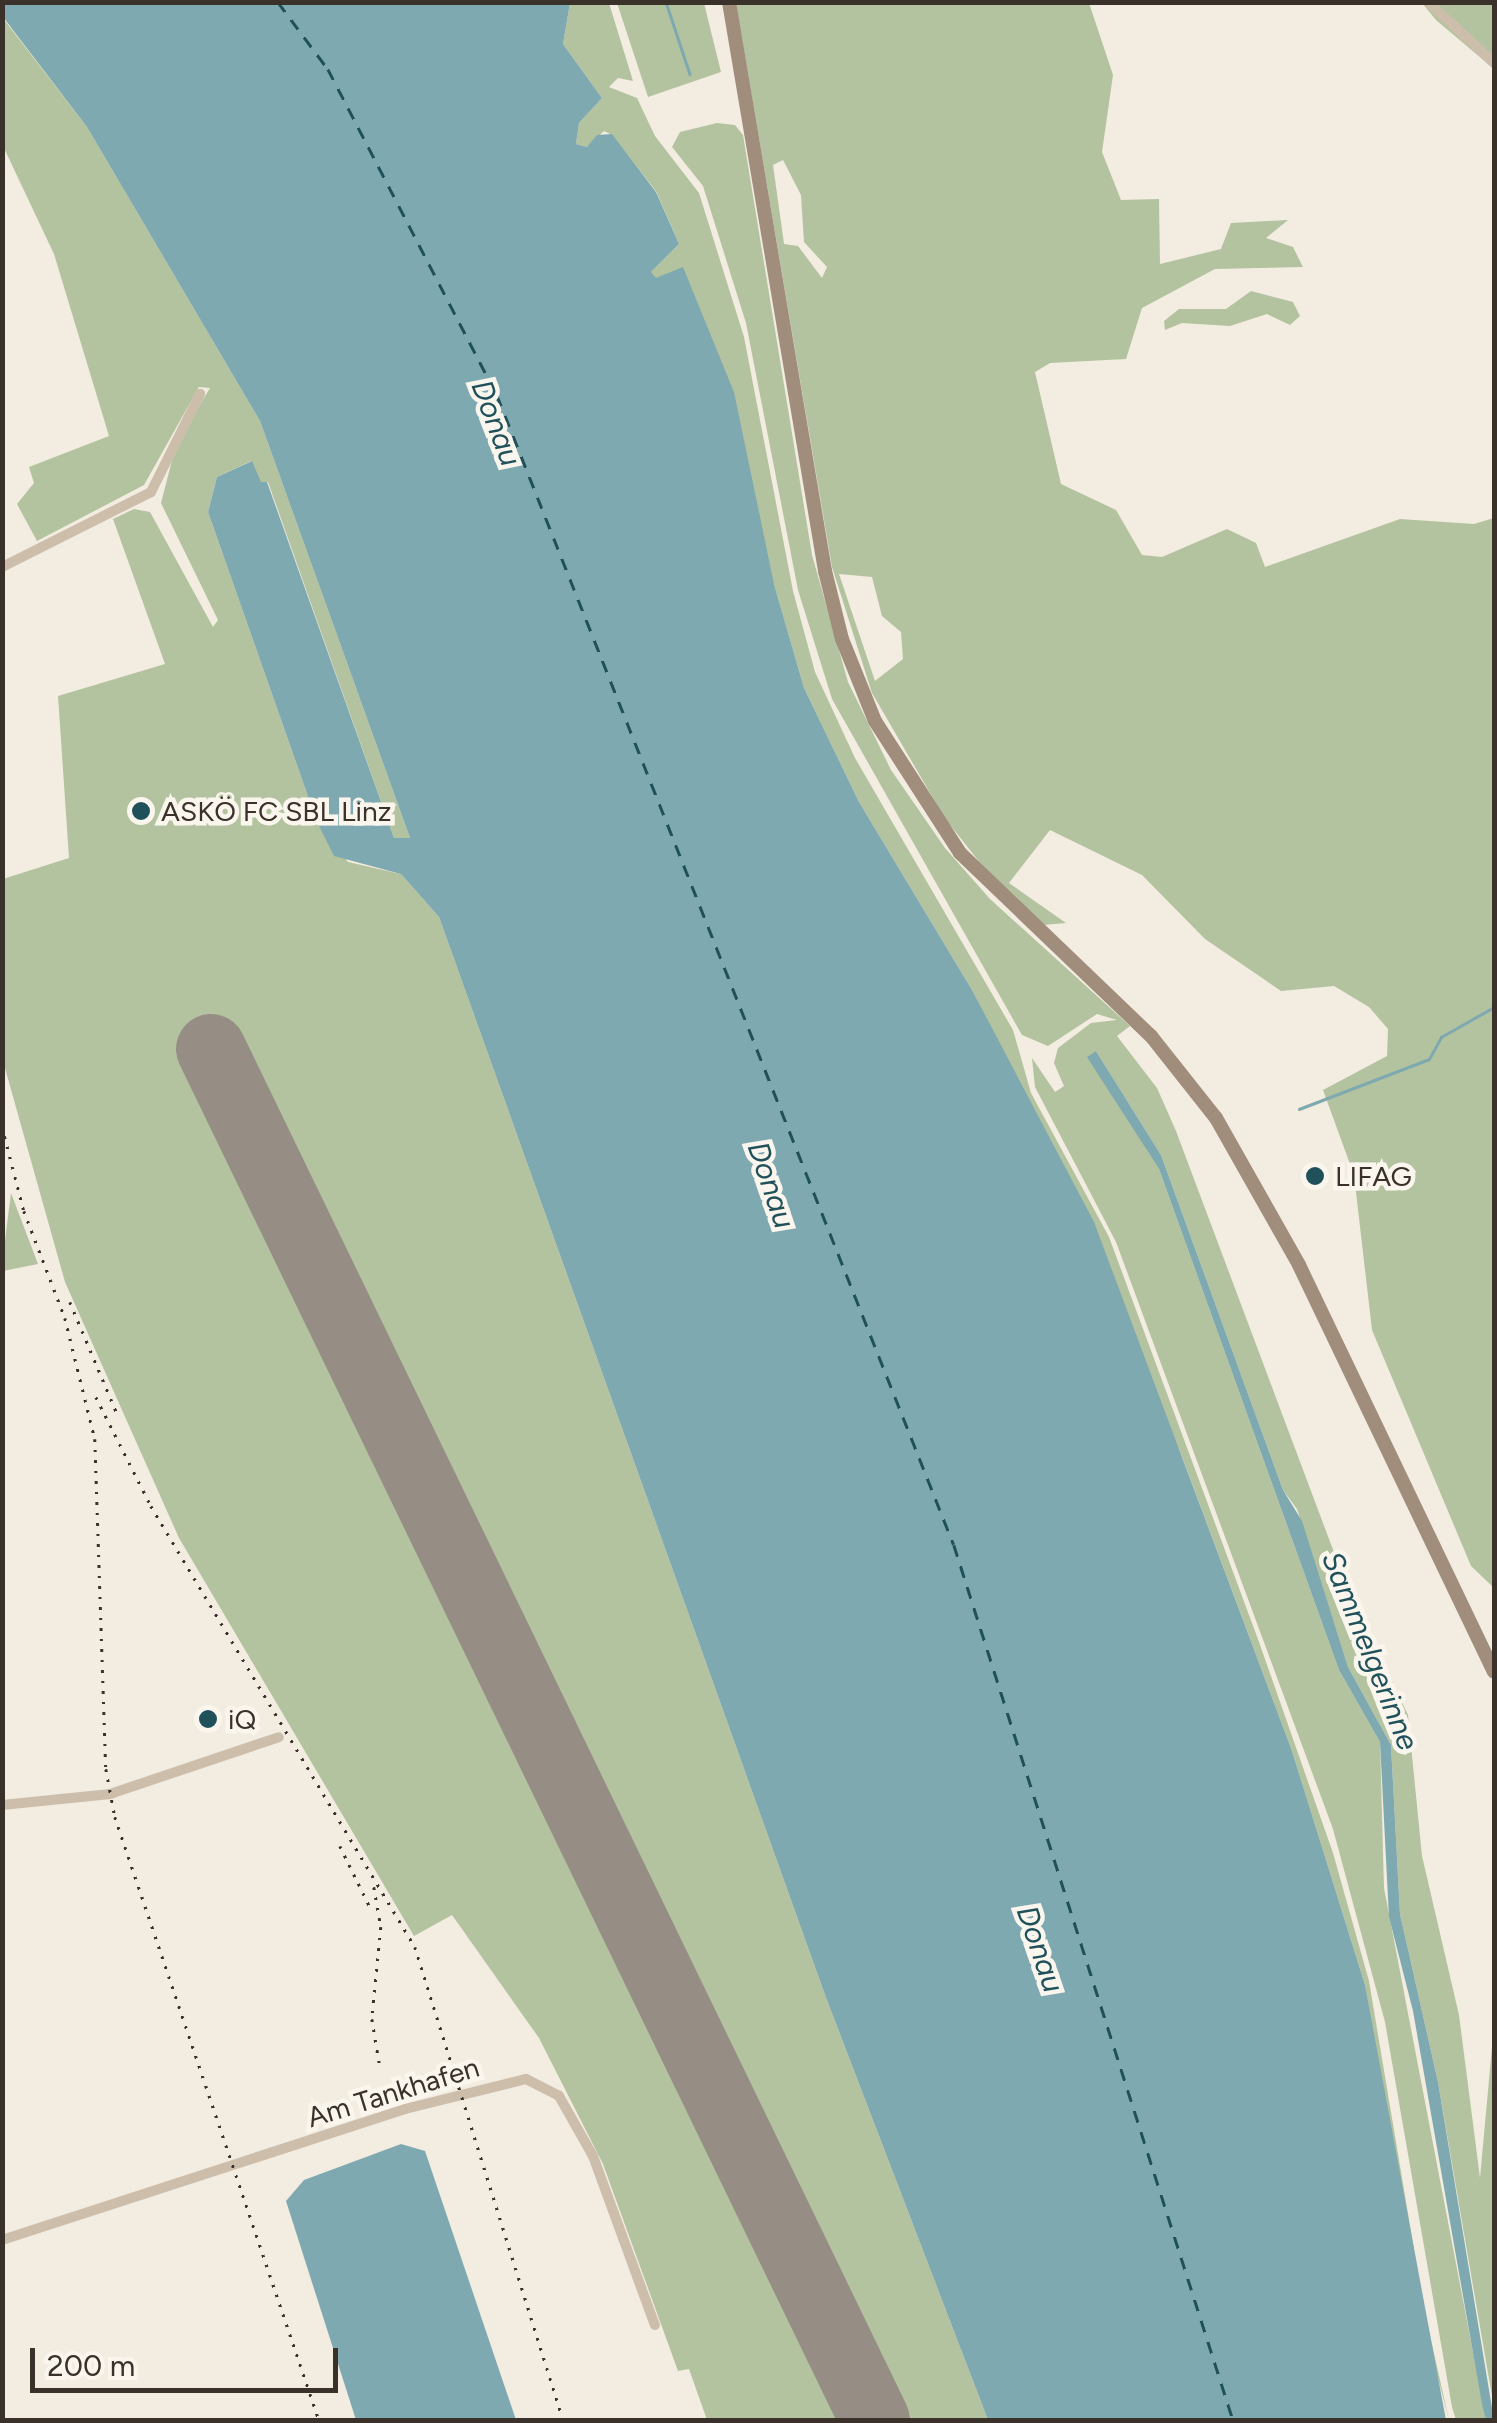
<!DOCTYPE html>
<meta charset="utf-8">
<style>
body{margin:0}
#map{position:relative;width:1497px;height:2423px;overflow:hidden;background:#f3ece0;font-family:Figtree,sans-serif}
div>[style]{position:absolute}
.green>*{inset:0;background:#b3c39f}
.water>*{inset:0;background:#7fa9b0}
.stream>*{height:2.5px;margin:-1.25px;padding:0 1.25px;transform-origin:1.25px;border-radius:1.25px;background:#7fa9b0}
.ferry>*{height:2.5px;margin-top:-1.25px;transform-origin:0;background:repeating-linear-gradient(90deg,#20515b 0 12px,transparent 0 22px)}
.runway>*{height:70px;margin:-35px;padding:0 35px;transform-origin:35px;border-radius:35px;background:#968e85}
.minor>*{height:10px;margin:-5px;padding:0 5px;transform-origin:5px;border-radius:5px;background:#ccbeab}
.secondary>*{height:14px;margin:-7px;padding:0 7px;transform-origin:7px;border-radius:7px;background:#a08d7c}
.rail>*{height:2.5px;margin-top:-1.25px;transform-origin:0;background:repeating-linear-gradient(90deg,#3a312a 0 2.5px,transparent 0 10.5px)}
.dots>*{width:28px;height:28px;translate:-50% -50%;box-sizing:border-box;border:5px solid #faf6ed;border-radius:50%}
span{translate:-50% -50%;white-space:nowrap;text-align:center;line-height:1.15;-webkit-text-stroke:9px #faf6ed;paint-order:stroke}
.poi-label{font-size:28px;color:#3a312a}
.left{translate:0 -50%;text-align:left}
.street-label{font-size:28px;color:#3a312a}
.water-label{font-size:30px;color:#20515b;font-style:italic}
.frame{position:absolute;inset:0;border:5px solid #3a312a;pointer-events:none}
.scale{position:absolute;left:30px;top:2348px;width:308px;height:45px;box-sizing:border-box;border:5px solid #3a312a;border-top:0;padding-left:12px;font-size:30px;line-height:35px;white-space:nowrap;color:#3a312a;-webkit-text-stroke:8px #faf6ed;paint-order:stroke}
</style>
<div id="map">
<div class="green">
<i style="clip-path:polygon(570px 3px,609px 3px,633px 81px,618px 78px,609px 87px,637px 98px,655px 136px,699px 193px,744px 337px,793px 591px,815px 672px,855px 758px,1013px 1030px,1031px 1093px,1109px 1237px,1259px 1642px,1333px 1853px,1369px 1981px,1424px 2309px,1449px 2420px,1420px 2309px,1365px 1985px,1292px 1751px,1181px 1454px,1029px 1104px,972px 990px,859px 802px,804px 688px,774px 584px,651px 272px,679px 244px,656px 191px,612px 135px,604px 131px,587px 147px,576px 144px,579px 123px,602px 98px,563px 44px)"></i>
<i style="clip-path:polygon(617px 3px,704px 3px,721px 72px,648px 97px)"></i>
<i style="clip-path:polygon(evenodd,736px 3px,1089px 3px,1113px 75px,1102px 152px,1121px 200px,1159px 199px,1160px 264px,1221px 249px,1231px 223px,1288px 220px,1266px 238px,1293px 247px,1303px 267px,1215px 269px,1142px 308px,1126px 359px,1050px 363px,1035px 372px,1061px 484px,1116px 510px,1142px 555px,1162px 557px,1227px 529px,1256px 543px,1265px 567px,1400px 519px,1474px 524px,1494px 518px,1494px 1588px,1471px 1566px,1372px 1330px,1354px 1175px,1323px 1090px,1387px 1056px,1388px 1029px,1369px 1007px,1334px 986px,1281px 991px,1205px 939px,1142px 875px,1050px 830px,1009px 883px,1066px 923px,1043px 925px,988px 873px,944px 817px,872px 693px,832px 567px,736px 3px,783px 160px,801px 195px,804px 242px,827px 267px,822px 278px,798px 246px,784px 244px,773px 165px,783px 160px,736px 3px,839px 574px,872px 577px,882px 616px,901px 632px,903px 659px,875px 681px,839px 574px)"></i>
<i style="clip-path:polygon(1422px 3px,1494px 3px,1494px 69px,1436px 20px)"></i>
<i style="clip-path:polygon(2px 17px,87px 127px,260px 421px,410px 838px,394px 838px,268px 482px,261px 483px,251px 461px,217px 477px,208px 512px,317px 822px,348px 862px,401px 874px,439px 917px,825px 1995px,988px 2420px,707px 2420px,689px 2369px,678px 2371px,603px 2164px,539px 2038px,452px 1915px,414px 1936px,179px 1538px,65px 1282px,3px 1061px,3px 879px,69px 858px,58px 696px,165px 664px,113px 519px,134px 509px,150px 512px,213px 627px,218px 620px,161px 503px,176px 445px,210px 388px,199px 387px,144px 485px,37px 541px,17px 504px,34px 483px,29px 467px,109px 436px,54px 254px,3px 146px)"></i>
<i style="clip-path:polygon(717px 123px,735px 125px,743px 135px,812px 555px,848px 682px,891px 770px,945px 848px,990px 899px,1130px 1026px,1117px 1036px,1157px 1088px,1176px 1131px,1347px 1587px,1408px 1715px,1422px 1856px,1459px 2015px,1480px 2178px,1494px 2025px,1494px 2408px,1438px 2082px,1400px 1914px,1391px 1745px,1348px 1667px,1297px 1509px,1283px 1490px,1161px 1155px,1096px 1051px,1099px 1073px,1159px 1169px,1339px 1670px,1380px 1742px,1384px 1888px,1486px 2420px,1456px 2420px,1452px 2407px,1385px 2022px,1333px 1829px,1116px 1242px,1035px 1087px,1032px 1058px,1055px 1092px,1064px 1086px,1054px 1063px,1058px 1048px,1091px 1023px,1117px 1020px,1097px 1014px,1048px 1046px,1022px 1035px,832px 699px,798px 590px,746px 323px,703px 186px,672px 147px,680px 132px)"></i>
<i style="clip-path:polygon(1251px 291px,1293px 302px,1300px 316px,1290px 325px,1267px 314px,1230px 326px,1182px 323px,1165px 330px,1164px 321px,1179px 309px,1226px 309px)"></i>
<i style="clip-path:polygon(11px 1193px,38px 1264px,3px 1271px,3px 1256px)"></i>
</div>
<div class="water">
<i style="clip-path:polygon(2px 3px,570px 3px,563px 44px,602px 98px,579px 123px,576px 144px,587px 147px,597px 135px,612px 134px,656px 192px,679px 244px,651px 272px,656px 278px,683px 267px,734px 392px,774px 584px,804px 688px,859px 802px,972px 990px,1094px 1222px,1292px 1751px,1365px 1985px,1446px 2420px,988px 2420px,825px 1995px,439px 917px,401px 874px,334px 856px,317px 822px,208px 512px,217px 477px,252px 461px,261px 482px,267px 482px,394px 838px,410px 838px,260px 421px,87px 127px,3px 17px)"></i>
<i style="clip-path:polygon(1096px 1051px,1161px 1155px,1283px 1490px,1302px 1521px,1348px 1667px,1391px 1745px,1400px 1914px,1438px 2082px,1494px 2420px,1486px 2420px,1482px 2404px,1413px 2011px,1389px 1917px,1380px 1742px,1339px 1670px,1159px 1169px,1087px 1057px)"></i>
<i style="clip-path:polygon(401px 2144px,425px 2151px,516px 2420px,356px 2420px,286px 2201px,304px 2180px)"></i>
</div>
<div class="stream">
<i style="left:666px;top:2px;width:76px;rotate:71.6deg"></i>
<i style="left:1299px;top:1109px;width:139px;rotate:-21deg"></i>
<i style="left:1429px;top:1059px;width:25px;rotate:-61deg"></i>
<i style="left:1441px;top:1037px;width:61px;rotate:-29.5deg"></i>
</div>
<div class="ferry">
<i style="left:278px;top:2px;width:84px;rotate:53.3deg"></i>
<i style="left:328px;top:69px;width:367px;rotate:62.6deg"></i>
<i style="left:497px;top:395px;width:1237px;rotate:68.33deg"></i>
<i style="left:954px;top:1545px;width:918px;rotate:72.31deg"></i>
</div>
<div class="runway">
<i style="left:211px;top:1049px;width:1523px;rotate:64.16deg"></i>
</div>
<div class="minor">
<i style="left:1428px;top:2px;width:90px;rotate:42.7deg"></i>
<i style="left:2px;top:567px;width:167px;rotate:-26.7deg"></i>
<i style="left:151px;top:492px;width:110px;rotate:-63.4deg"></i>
<i style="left:2px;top:1805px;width:109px;rotate:-5.8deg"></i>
<i style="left:110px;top:1794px;width:178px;rotate:-18.6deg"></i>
<i style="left:2px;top:2240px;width:424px;rotate:-18deg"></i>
<i style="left:405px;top:2109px;width:125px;rotate:-13.9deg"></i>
<i style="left:526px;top:2079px;width:37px;rotate:27deg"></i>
<i style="left:559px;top:2096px;width:69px;rotate:60.5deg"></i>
<i style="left:593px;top:2156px;width:180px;rotate:69.9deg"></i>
</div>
<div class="secondary">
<i style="left:729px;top:2px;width:577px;rotate:80.42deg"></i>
<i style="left:825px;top:571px;width:70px;rotate:76deg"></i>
<i style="left:842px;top:639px;width:88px;rotate:68.1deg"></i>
<i style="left:875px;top:721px;width:157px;rotate:57.2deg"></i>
<i style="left:960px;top:853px;width:265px;rotate:43.8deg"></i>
<i style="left:1151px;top:1036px;width:105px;rotate:51.6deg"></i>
<i style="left:1216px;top:1118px;width:169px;rotate:60.5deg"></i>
<i style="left:1299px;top:1265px;width:451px;rotate:64.4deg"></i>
</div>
<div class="rail">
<i style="left:2px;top:1126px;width:88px;rotate:75.5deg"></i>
<i style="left:24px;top:1211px;width:115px;rotate:69deg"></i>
<i style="left:65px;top:1318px;width:125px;rotate:76.1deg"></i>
<i style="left:95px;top:1439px;width:330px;rotate:88.1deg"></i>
<i style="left:106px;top:1769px;width:49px;rotate:79.4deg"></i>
<i style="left:115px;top:1817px;width:637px;rotate:71.31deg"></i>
<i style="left:70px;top:1302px;width:121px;rotate:67.1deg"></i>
<i style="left:96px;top:1397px;width:122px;rotate:63.2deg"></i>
<i style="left:151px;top:1506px;width:514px;rotate:59.09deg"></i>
<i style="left:415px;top:1947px;width:496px;rotate:72.6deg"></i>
<i style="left:340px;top:1846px;width:66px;rotate:63.8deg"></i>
<i style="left:374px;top:1887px;width:41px;rotate:80.1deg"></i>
<i style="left:381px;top:1927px;width:92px;rotate:95.6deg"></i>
<i style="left:372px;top:2019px;width:49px;rotate:80.5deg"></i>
</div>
<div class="dots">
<i style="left:141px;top:811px;background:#20515b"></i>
<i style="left:1315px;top:1176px;background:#20515b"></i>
<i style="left:208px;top:1719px;background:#20515b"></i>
</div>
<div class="poi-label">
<span class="left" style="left:161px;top:811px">ASKÖ FC SBL Linz</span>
<span class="left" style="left:1335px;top:1176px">LIFAG</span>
<span class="left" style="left:228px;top:1719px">iQ</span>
</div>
<div class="street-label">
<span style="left:393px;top:2092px;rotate:-17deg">Am Tankhafen</span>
</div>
<div class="water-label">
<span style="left:496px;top:423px;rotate:69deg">Donau</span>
<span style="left:771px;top:1185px;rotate:71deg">Donau</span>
<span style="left:1370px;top:1651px;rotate:68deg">Sammelgerinne</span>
<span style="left:1040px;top:1949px;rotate:71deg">Donau</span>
</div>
<div class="frame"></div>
<div class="scale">200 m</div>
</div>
